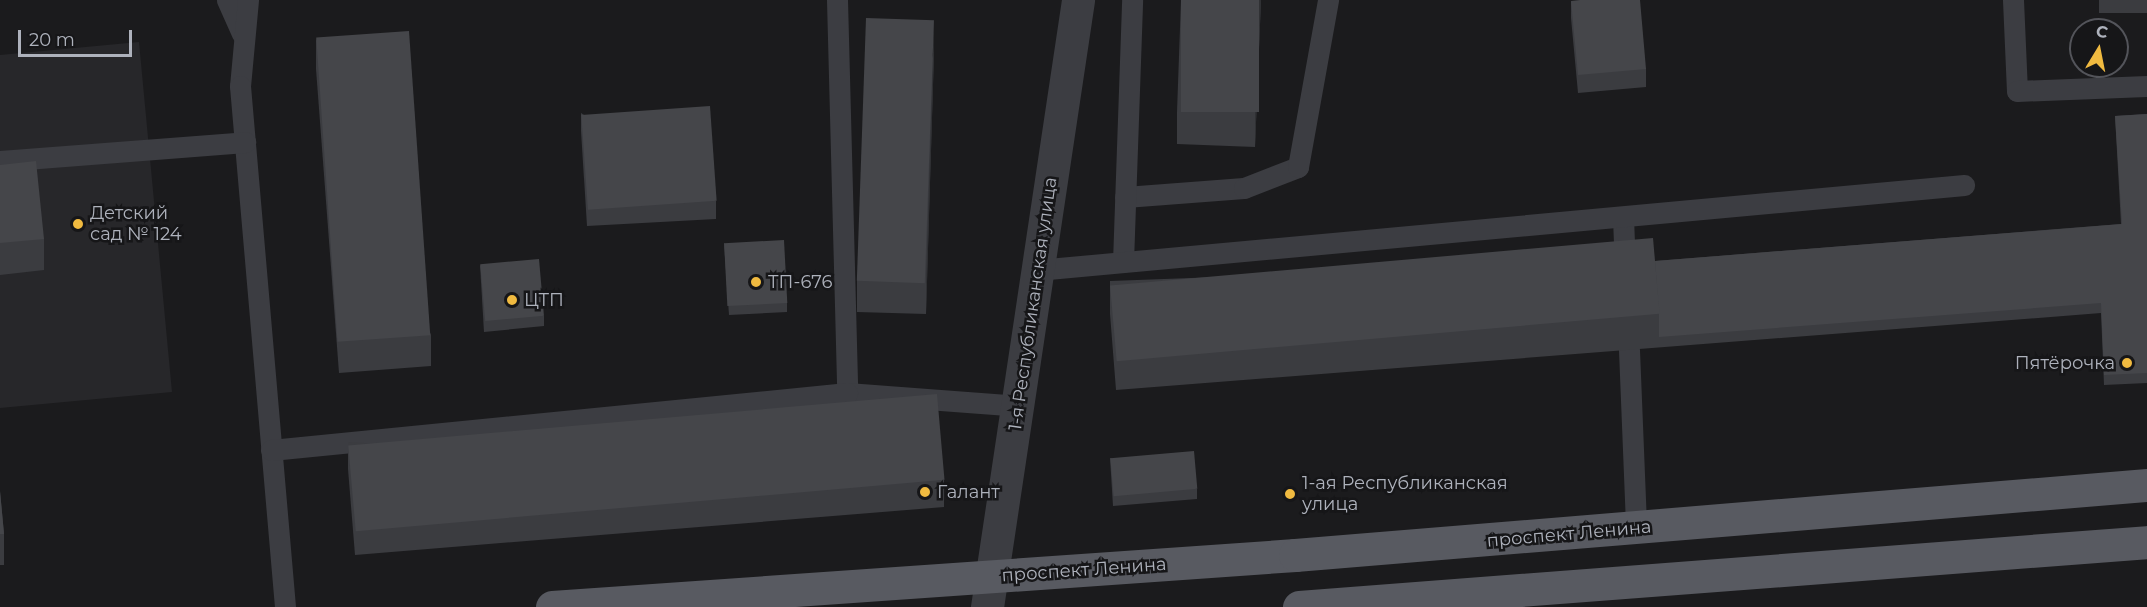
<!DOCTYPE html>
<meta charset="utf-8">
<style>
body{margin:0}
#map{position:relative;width:2147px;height:607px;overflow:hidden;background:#1b1b1d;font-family:Montserrat,sans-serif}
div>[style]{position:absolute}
.built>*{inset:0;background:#27272a}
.service>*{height:21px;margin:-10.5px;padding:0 10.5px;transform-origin:10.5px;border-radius:10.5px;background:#3c3d42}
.minor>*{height:33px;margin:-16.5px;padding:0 16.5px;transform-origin:16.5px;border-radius:16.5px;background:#3c3d42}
.primary>*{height:33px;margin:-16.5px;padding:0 16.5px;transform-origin:16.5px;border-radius:16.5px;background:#585a61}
.wall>*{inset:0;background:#3b3c40;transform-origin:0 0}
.shaded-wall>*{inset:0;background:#303134}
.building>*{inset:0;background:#45464a;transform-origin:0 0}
.dots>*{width:16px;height:16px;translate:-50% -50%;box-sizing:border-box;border:3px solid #161618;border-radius:50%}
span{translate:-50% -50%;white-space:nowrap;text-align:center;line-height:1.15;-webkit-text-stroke:5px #161618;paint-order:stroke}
.poi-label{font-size:18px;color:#aeb2bc}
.left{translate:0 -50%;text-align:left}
.right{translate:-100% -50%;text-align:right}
.street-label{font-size:18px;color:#aeb2bc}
.north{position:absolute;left:2069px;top:18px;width:60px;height:60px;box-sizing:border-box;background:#161618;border:2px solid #53545a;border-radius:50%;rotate:10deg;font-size:16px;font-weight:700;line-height:24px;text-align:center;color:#aeb2bc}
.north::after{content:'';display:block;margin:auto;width:21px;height:27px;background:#f0ba40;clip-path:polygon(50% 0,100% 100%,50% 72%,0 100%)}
.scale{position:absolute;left:18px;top:30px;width:114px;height:27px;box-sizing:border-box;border:3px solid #aeb2bc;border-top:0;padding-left:8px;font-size:18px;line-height:21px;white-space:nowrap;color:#aeb2bc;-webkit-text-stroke:4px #161618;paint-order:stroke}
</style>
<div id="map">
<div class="built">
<i style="clip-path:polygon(139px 42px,172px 392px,0 408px,0 55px)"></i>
</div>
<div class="service">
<i style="left:227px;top:0;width:37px;rotate:66deg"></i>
<i style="left:248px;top:0;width:86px;rotate:95.3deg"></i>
<i style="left:240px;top:86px;width:523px;rotate:85.06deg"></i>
<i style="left:837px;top:0;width:393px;rotate:88.5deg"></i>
<i style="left:847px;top:393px;width:171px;rotate:4.3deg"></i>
<i style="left:2013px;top:0;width:91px;rotate:87.5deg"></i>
<i style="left:2017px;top:91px;width:130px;rotate:-2.2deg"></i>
<i style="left:0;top:161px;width:246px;rotate:-4.4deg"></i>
<i style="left:1125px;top:197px;width:119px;rotate:-4.3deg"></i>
<i style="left:1244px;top:188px;width:58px;rotate:-21.3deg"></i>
<i style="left:1298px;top:167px;width:170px;rotate:-79.8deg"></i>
<i style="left:1623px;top:217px;width:52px;rotate:87.8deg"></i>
<i style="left:1123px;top:262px;width:262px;rotate:-88deg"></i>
<i style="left:1037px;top:270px;width:931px;rotate:-5.24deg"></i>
<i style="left:1629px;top:350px;width:178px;rotate:87.7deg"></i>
<i style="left:271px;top:450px;width:579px;rotate:-5.65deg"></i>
</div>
<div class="minor">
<i style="left:987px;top:607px;width:614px;rotate:-81.47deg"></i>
</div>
<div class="primary">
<i style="left:552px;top:607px;width:745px;rotate:-4deg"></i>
<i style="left:1295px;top:555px;width:855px;rotate:-4.7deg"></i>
<i style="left:1299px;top:607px;width:850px;rotate:-4.38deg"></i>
</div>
<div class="wall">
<i style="clip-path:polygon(1181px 0,1261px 0,1255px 147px,1177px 144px,1177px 112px)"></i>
<i style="left:2099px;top:0;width:48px;height:13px"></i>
<i style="clip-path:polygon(1571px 1px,1646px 69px,1646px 87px,1578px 93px,1571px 18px)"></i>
<i style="clip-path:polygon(316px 38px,431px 335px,431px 366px,339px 373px,316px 69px)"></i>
<i style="clip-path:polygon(934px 52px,926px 314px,857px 312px,857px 281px)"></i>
<i style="clip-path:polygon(581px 113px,716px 201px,716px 219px,587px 226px,581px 131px)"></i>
<i style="clip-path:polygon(2147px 114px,2147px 383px,2104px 385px,2101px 313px,1116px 390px,1110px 314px,1110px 281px,1655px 261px,2121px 224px,2115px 116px)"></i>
<i style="clip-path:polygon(0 165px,44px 239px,44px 270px,0 275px)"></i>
<i style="clip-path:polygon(724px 243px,787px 303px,787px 312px,729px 315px)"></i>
<i style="clip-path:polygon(480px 265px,544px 316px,544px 326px,484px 332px)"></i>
<i style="clip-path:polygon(348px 442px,944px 480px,944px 507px,355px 555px,348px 469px)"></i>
<i style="clip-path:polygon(1110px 458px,1197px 489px,1197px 499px,1113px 506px)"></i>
<i style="clip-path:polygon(0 491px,4px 534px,4px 565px,0 565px)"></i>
</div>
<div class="shaded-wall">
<i style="clip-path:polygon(1259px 0,1261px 0,1255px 147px,1255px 115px)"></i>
<i style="clip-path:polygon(934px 20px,934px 52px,926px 314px,926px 283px)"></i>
</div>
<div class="building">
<i style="left:1181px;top:0;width:78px;height:112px"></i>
<i style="clip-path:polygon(1580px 0,1640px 0,1646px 69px,1578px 75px,1571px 1px)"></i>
<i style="left:866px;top:18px;width:68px;height:263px;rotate:2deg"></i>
<i style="left:409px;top:31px;width:305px;height:93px;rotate:86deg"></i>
<i style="left:710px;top:106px;width:95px;height:129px;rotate:86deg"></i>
<i style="clip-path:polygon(2147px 114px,2147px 373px,2104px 375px,2101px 303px,1659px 337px,1659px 314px,1655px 261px,2122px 224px,2115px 116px)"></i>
<i style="clip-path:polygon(36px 161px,44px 239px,0 243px,0 165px)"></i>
<i style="left:1653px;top:238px;width:76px;height:545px;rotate:85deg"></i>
<i style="left:784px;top:240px;width:63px;height:60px;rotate:87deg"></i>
<i style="left:539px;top:259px;width:57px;height:59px;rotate:85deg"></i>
<i style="left:937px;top:394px;width:86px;height:591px;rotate:85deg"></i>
<i style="left:1194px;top:451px;width:38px;height:84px;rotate:85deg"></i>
<i style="clip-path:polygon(0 491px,4px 534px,0 534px)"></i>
</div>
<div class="dots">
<i style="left:78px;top:224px;background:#f0ba40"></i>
<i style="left:756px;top:282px;background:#f0ba40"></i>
<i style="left:512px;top:300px;background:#f0ba40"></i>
<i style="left:2127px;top:363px;background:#f0ba40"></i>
<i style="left:925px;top:492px;background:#f0ba40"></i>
<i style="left:1290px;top:494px;background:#f0ba40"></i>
</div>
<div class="poi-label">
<span class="left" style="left:90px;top:224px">Детский<br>сад № 124</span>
<span class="left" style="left:768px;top:282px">ТП-676</span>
<span class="left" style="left:524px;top:300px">ЦТП</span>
<span class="right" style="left:2115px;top:363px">Пятёрочка</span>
<span class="left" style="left:1302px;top:494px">1-ая Республиканская<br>улица</span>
<span class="left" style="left:937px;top:492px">Галант</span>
</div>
<div class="street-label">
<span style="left:1033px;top:304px;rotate:-82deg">1-я Республиканская улица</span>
<span style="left:1569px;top:534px;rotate:-5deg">проспект Ленина</span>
<span style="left:1084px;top:570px;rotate:-4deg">проспект Ленина</span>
</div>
<div class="north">С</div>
<div class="scale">20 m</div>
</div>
